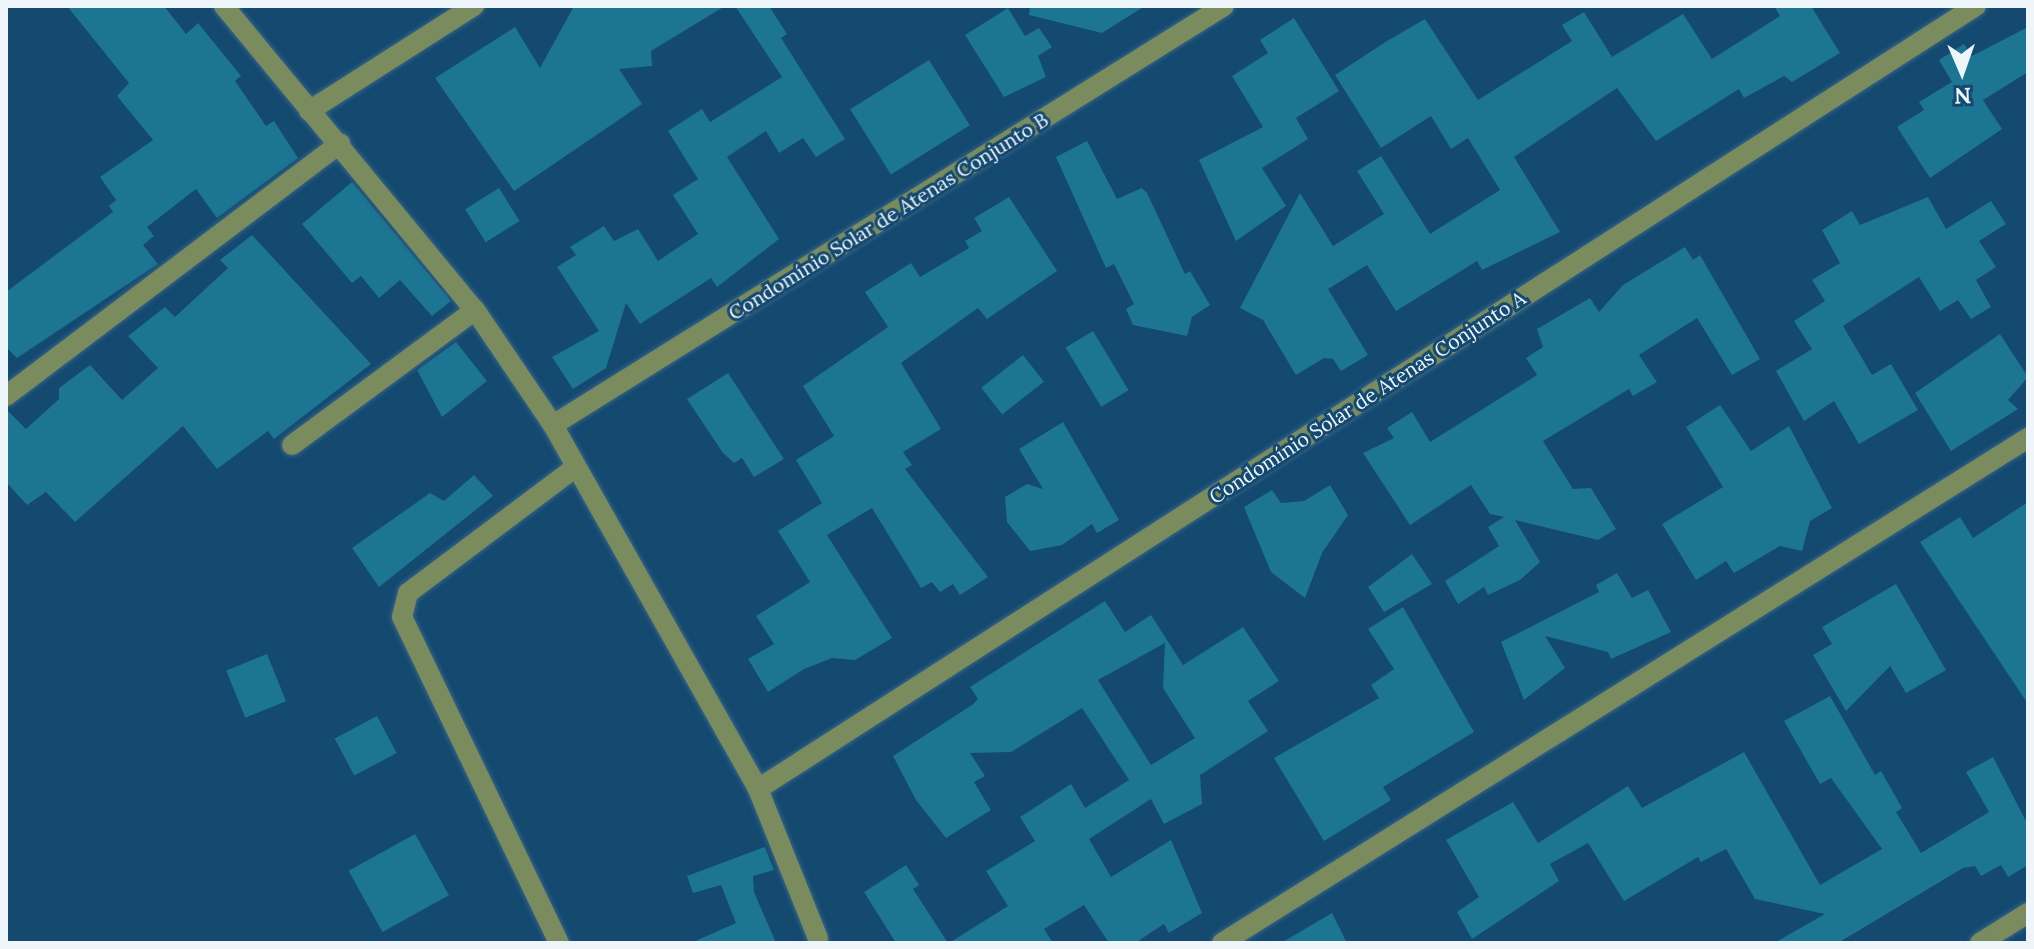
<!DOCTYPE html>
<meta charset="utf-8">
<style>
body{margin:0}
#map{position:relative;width:2034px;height:949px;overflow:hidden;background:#144970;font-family:Lora,serif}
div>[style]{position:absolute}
.building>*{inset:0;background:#1c7592;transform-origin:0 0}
.roads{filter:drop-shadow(0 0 2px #376586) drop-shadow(0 0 2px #376586)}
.minor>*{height:20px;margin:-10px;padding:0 10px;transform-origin:10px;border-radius:10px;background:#7a8b5d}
span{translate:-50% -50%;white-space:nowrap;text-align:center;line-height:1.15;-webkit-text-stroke:6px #144970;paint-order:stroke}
.street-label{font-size:20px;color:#eef5fb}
.frame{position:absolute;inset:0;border:8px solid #eef5fb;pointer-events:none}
.north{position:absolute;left:1922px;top:32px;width:80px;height:80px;-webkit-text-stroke:6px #144970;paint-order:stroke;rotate:178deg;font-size:22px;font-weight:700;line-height:32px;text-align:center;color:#eef5fb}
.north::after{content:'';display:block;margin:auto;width:28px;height:36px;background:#eef5fb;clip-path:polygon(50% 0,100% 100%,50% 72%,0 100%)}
</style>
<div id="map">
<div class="building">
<i style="clip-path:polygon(67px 6px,164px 6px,186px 34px,198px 23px,241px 76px,235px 81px,266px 126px,274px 121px,298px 158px,217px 218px,196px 189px,147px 227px,154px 236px,143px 245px,158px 264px,17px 358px,6px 347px,6px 292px,113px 212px,109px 206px,116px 200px,100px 177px,153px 140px,117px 96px,129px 83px)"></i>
<i style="clip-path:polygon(574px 6px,725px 6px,651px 51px,652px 66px,619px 69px,642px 104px,514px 191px,435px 78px,515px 27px,540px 68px)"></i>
<i style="clip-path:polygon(735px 6px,769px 6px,787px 34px,781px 38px,845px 139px,816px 157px,803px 138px,779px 153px,766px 131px,727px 157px,779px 239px,717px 287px,711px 278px,640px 324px,626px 303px,606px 368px,573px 389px,552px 357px,599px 331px,557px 267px,576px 255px,570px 247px,604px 226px,614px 241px,638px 229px,658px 261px,698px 234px,673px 195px,698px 179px,668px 131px,702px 109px,710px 122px,782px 77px)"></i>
<i style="clip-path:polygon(1030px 6px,1145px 6px,1102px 33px,1029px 15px)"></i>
<i style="clip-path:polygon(1774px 6px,1811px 6px,1840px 53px,1792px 82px,1784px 76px,1744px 98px,1739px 89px,1656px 141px,1617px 88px,1514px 157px,1560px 232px,1482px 270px,1477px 261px,1396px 311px,1367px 265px,1328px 289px,1368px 355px,1341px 371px,1333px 359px,1324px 358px,1296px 375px,1263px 320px,1240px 308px,1300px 193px,1333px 246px,1384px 214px,1357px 171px,1381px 156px,1430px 234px,1500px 190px,1468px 138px,1451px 149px,1431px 116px,1381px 148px,1335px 75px,1387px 41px,1425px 19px,1478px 100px,1572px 41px,1562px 25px,1584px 12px,1612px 57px,1683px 14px,1712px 59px,1780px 16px)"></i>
<i style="clip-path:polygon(1008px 8px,1025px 36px,1039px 28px,1052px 47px,1038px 56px,1046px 77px,1004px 97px,965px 35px)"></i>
<i style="clip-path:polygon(1294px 18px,1339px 91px,1296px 118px,1308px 139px,1262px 168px,1286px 206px,1236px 241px,1199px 160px,1263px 127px,1232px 76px,1268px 53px,1260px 40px)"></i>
<i style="clip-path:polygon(2028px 27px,2028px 72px,1983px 100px,2002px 129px,1930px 178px,1897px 127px,1924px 110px,1919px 102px,1952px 82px,1939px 60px,1964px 44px,1972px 56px)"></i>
<i style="left:929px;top:60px;width:77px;height:93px;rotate:58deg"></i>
<i style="clip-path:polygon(1087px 141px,1117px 199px,1142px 188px,1147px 193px,1185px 274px,1190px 271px,1210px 305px,1192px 317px,1187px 336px,1133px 325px,1126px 309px,1134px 304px,1114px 264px,1106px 268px,1056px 157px)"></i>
<i style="clip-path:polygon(352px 182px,451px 301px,432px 316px,400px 280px,379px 298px,361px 276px,352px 283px,302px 224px)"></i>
<i style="left:499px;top:188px;width:39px;height:40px;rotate:58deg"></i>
<i style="clip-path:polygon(1009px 197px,1057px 271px,987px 319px,978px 308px,901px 363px,941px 429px,903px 452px,912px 465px,905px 469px,988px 577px,960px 595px,953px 584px,940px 592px,932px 582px,921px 588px,872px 508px,827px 535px,892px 638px,855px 660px,832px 658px,804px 669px,768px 692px,748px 659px,774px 644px,756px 616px,810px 582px,778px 531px,822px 503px,796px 460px,834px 436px,803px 386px,888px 327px,865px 292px,911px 263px,920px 277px,969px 248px,965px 241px,982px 231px,974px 218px)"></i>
<i style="clip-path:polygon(1928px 197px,1946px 229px,1991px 201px,2006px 224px,1979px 241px,1996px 267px,1976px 280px,1991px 307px,1971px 319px,1958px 300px,1940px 311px,1919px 277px,1843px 326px,1872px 375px,1891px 364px,1918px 410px,1859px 444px,1834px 401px,1804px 421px,1776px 371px,1812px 349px,1794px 321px,1825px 301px,1812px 280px,1840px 263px,1822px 230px,1852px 211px,1860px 225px)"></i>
<i style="clip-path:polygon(252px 235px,371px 364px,274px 439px,268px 431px,217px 469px,183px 426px,75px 522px,46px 492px,27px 505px,6px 482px,6px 409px,26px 429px,59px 399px,59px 388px,90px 365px,122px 400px,158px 368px,128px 336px,165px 307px,175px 317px,228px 268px,220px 260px)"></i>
<i style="clip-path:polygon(1685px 247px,1693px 260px,1700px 255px,1760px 359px,1732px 375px,1697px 318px,1639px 355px,1657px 382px,1633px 396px,1629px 389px,1543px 441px,1573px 489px,1591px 488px,1616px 529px,1598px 540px,1515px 520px,1540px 562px,1520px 580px,1488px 595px,1484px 587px,1458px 604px,1445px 581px,1499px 546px,1488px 527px,1504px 517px,1490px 514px,1471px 485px,1410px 525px,1363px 453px,1394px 438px,1387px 428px,1412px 412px,1430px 442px,1537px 375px,1526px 358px,1543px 347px,1537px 329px,1590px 298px,1599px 312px,1623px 285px)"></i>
<i style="left:1093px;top:331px;width:69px;height:32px;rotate:59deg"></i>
<i style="clip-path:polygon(2000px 334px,2028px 377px,2008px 400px,2018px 409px,1951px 451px,1915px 393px)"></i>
<i style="clip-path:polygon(456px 342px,487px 381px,442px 417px,417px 370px)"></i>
<i style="left:1023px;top:355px;width:34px;height:53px;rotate:52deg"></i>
<i style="clip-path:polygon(728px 373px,784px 459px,754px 477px,742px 458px,734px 463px,723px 453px,687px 399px)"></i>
<i style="clip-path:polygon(1720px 405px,1751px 451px,1789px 426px,1832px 508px,1810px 521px,1802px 551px,1780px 546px,1734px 573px,1726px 561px,1696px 580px,1662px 524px,1723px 487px,1686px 427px)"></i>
<i style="clip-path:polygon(1063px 422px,1119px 520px,1097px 533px,1092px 524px,1062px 545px,1030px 551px,1007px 522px,1005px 497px,1027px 484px,1043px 489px,1019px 449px)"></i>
<i style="clip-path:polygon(474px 475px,493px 496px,379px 587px,352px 548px,430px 493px,444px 501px)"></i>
<i style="clip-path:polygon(1330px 485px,1348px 515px,1322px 553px,1305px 598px,1271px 572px,1244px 507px,1272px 490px,1281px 503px,1304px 501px)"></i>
<i style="clip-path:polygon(2028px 502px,2028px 704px,1920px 542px,1960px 517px,1973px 538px)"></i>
<i style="clip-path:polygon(1412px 554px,1432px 584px,1384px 612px,1368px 587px)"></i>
<i style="clip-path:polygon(1617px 573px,1632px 598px,1648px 590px,1671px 632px,1611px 659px,1608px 652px,1545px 636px,1565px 668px,1524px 700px,1501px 642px,1599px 592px,1596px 585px)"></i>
<i style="clip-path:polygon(1896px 584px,1946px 670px,1906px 693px,1890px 666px,1846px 711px,1813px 655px,1832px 644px,1822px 627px)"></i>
<i style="clip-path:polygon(evenodd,1105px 601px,1125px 632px,1151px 615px,1183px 665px,1243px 627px,1279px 681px,1248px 701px,1268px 731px,1200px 775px,1202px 804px,1164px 824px,1151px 799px,1089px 839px,1111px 877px,1171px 840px,1202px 913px,1169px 933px,1164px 924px,1135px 943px,1109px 943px,1084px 905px,1044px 929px,1053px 943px,949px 943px,1008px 906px,986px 871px,1035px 841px,1020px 817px,1071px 784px,1085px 808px,1129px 780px,1082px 708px,1011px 752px,970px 753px,985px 776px,974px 782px,991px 810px,946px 838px,916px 800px,893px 756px,972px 705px,978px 699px,970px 687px,1105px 601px,1165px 643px,1163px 688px,1195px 738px,1151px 765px,1098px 680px,1165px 643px)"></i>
<i style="clip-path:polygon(1403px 607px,1474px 732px,1383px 787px,1391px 800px,1324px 841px,1274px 758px,1379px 698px,1371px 685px,1394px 669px,1368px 629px)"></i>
<i style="left:267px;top:654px;width:51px;height:44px;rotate:68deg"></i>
<i style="clip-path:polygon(1830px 696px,1875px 775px,1881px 771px,1902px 808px,1896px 812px,1921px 853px,1989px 812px,1966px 772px,1993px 757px,2028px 825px,2028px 865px,2008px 877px,2001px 865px,1981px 876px,1975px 866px,1963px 868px,1838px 943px,1774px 943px,1825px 914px,1755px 899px,1726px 849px,1701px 862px,1698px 857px,1624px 901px,1588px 843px,1550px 864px,1559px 881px,1472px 939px,1457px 912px,1479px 897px,1446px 840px,1513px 802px,1538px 843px,1628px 786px,1642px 808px,1744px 752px,1820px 885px,1882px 849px,1831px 778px,1820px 784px,1784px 721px)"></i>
<i style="left:377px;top:716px;width:42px;height:48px;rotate:62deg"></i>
<i style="left:415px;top:834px;width:70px;height:76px;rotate:61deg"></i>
<i style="clip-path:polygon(765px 847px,774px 870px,753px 876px,754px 892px,776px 943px,691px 943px,736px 923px,721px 885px,693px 893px,687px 876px)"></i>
<i style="clip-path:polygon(906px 865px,919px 885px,913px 889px,948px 943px,896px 943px,864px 892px)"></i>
<i style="clip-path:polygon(1332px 913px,1347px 943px,1281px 943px)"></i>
</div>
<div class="roads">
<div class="minor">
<i style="left:224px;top:6px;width:394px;rotate:50.5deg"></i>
<i style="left:475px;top:310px;width:139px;rotate:55.9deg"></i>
<i style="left:553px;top:425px;width:418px;rotate:60.6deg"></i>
<i style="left:758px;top:789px;width:161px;rotate:68.1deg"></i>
<i style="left:309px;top:111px;width:196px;rotate:-32.5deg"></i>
<i style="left:6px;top:396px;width:419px;rotate:-37.1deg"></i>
<i style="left:553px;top:425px;width:791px;rotate:-31.98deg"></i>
<i style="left:292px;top:445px;width:227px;rotate:-36.4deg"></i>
<i style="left:758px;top:789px;width:1448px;rotate:-32.74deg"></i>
<i style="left:559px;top:943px;width:362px;rotate:-115.7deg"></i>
<i style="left:402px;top:617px;width:25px;rotate:-76deg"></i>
<i style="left:408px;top:593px;width:210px;rotate:-36.9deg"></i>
<i style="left:1222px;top:943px;width:951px;rotate:-32.07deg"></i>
<i style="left:1980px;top:943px;width:57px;rotate:-32deg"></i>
</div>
</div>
<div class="street-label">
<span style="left:888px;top:216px;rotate:-32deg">Condomínio Solar de Atenas Conjunto B</span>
<span style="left:1367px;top:397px;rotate:-33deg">Condomínio Solar de Atenas Conjunto A</span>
</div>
<div class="frame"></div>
<div class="north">N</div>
</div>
